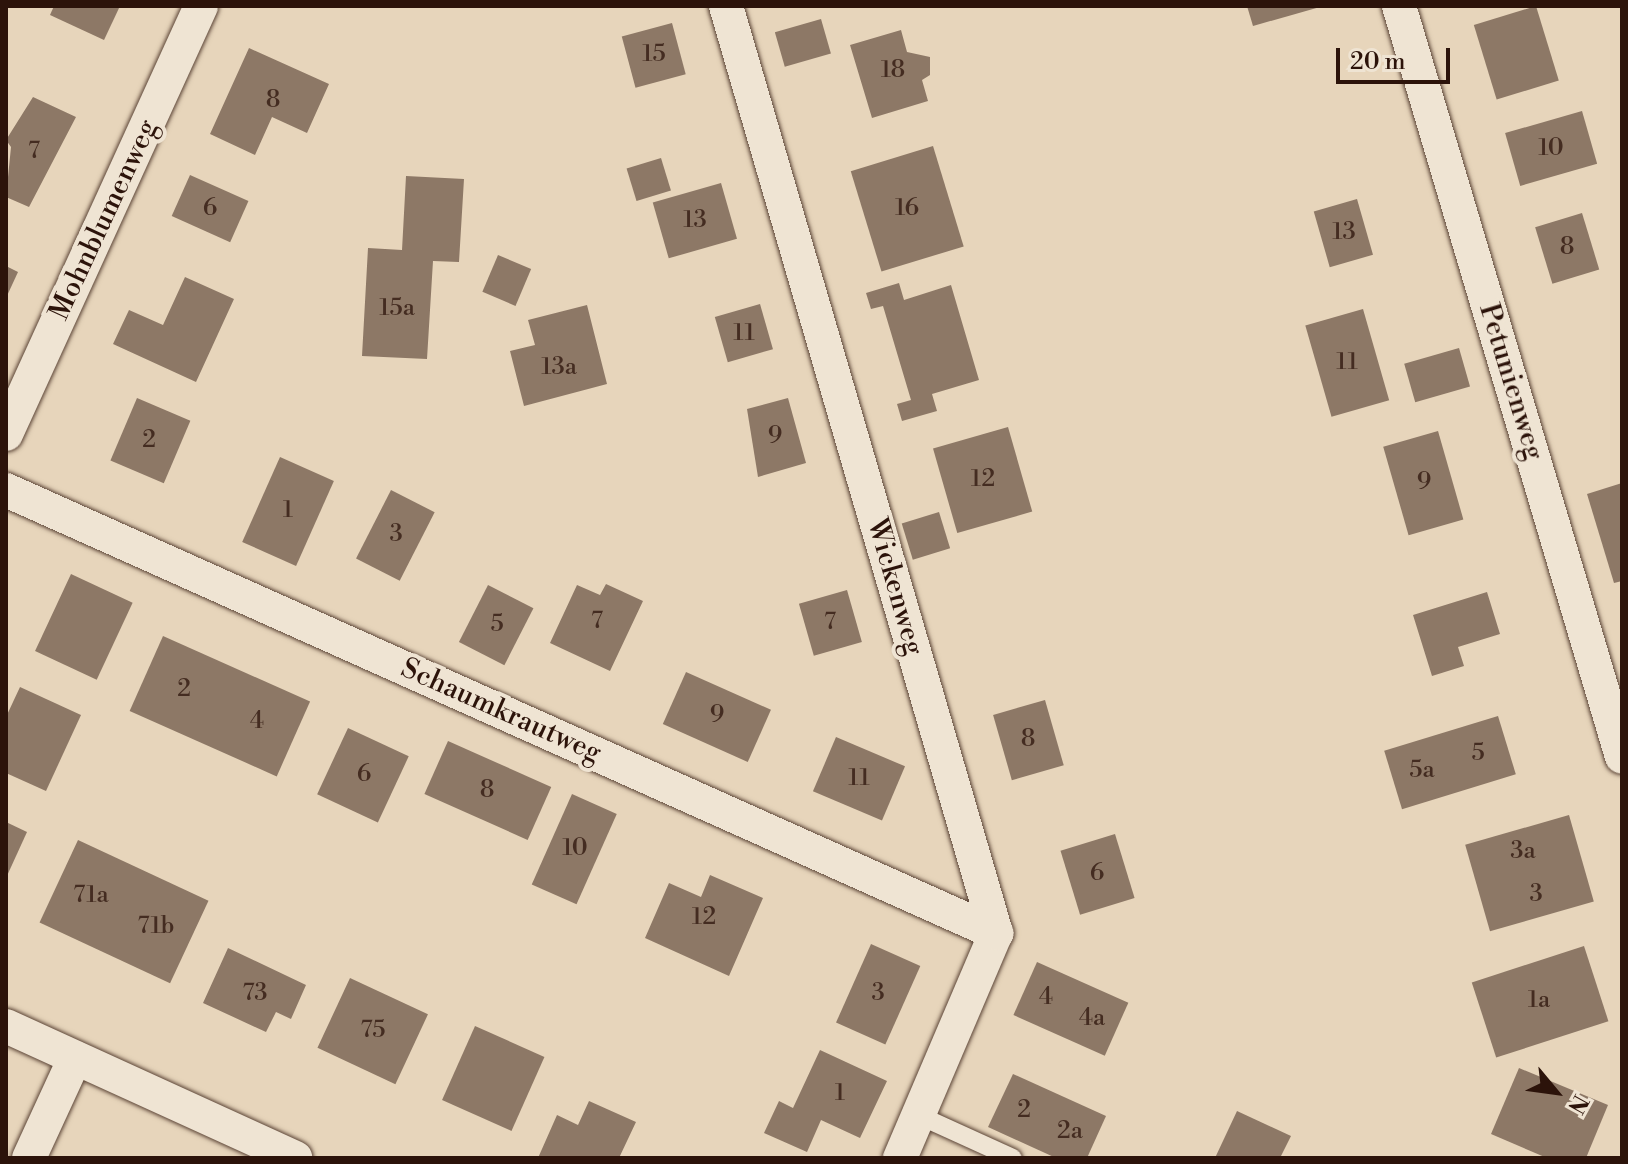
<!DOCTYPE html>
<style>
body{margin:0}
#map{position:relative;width:1628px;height:1164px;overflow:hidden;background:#e7d5bb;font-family:"Libre Bodoni",serif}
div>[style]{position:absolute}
.building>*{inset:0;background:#8d7866;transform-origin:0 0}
.roads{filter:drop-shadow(0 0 2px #5b4436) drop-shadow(0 0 2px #5b4436)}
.lane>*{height:18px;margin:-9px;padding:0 9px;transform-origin:9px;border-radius:9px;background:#efe4d3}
.street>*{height:34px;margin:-17px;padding:0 17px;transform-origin:17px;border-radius:17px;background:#efe4d3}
span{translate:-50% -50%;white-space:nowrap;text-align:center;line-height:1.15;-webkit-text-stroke:8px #efe4d3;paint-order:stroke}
.number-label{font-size:24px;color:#442c21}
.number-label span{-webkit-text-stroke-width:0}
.street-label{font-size:28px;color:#2c130a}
.frame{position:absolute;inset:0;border:8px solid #2c130a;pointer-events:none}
.north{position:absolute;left:1516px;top:1052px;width:80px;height:80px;-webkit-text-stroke:6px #efe4d3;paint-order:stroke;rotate:119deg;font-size:22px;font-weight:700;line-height:32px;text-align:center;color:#2c130a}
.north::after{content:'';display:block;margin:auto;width:28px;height:36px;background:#2c130a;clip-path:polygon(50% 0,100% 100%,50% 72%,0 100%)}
.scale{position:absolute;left:1336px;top:48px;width:114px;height:36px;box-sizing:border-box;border:4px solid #2c130a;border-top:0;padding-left:10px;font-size:24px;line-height:28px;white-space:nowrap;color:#2c130a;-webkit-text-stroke:6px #efe4d3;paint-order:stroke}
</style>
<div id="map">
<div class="building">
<i style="clip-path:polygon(54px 6px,120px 6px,104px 40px,50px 15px)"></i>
<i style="clip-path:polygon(1247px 6px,1320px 6px,1320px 7px,1253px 26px)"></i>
<i style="left:1536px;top:6px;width:78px;height:65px;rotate:73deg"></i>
<i style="left:821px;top:19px;width:36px;height:48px;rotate:74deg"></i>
<i style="left:672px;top:23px;width:53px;height:52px;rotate:75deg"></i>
<i style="clip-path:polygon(901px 30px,907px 52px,930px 57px,930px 75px,922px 80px,928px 101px,872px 118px,850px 45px)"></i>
<i style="clip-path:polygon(249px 48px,329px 84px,307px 133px,272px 117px,255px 155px,210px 134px)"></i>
<i style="clip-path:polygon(33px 97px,76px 117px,29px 207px,6px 197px,11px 147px,6px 140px)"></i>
<i style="left:1582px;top:111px;width:55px;height:80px;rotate:74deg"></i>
<i style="left:933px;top:146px;width:105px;height:86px;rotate:73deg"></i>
<i style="left:661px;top:158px;width:34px;height:36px;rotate:73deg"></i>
<i style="left:190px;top:175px;width:64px;height:45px;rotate:24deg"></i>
<i style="clip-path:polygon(406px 176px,464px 179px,459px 262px,433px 261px,427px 359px,362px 356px,368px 248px,402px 250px)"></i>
<i style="left:721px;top:183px;width:58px;height:71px;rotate:74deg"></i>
<i style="left:1357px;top:199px;width:58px;height:45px;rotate:74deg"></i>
<i style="left:1582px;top:213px;width:59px;height:49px;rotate:73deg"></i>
<i style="left:498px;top:255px;width:36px;height:40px;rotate:23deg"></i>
<i style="clip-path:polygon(6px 266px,18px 272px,6px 298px)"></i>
<i style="clip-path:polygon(185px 277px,234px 299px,196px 382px,113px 344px,129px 310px,163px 325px)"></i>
<i style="clip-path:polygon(899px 283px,904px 300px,951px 285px,979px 380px,932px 394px,937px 411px,902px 421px,897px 404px,911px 400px,883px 306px,871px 309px,866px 293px)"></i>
<i style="left:760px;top:304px;width:47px;height:47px;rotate:74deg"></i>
<i style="clip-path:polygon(587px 305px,607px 384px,524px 406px,510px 351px,535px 345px,528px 320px)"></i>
<i style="left:1363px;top:309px;width:95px;height:60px;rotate:74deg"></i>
<i style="left:1459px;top:348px;width:40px;height:57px;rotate:74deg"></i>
<i style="left:137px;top:398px;width:58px;height:68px;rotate:23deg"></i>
<i style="clip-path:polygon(788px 398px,806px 463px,758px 477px,747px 409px)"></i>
<i style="left:1008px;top:427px;width:88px;height:78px;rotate:74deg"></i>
<i style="left:1438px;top:431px;width:92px;height:57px;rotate:74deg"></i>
<i style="left:280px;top:457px;width:59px;height:93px;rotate:24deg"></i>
<i style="clip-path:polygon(1622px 483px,1622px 581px,1614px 583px,1587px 494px)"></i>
<i style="left:391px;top:490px;width:49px;height:77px;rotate:27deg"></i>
<i style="left:939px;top:512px;width:38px;height:39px;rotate:73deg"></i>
<i style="left:71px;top:574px;width:68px;height:85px;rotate:25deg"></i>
<i style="clip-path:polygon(606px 584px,643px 601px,610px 671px,550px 643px,577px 585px,600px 595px)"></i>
<i style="left:488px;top:585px;width:51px;height:64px;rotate:27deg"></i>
<i style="left:847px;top:590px;width:54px;height:50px;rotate:74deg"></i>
<i style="clip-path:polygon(1487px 592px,1500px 634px,1458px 647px,1464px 666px,1432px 676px,1413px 615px)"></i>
<i style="left:163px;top:636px;width:161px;height:82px;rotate:24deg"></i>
<i style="left:686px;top:672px;width:93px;height:57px;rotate:24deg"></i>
<i style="clip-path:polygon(20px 687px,81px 715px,46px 791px,6px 773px,6px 717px)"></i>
<i style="left:1045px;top:700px;width:68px;height:54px;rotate:74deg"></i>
<i style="left:1498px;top:716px;width:61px;height:119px;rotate:73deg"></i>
<i style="left:348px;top:728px;width:67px;height:73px;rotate:25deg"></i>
<i style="left:836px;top:737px;width:75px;height:59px;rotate:23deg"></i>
<i style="left:448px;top:741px;width:113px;height:58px;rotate:24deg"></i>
<i style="left:572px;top:794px;width:49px;height:99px;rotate:24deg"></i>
<i style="left:1569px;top:815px;width:90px;height:108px;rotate:74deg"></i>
<i style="clip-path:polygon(6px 822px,27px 832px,6px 878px)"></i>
<i style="left:1115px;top:834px;width:67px;height:57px;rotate:73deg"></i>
<i style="left:78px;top:840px;width:144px;height:91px;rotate:25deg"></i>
<i style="clip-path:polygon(710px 875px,763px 898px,729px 976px,645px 938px,669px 883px,701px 897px)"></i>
<i style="left:871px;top:944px;width:54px;height:86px;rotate:24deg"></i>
<i style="left:1584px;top:946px;width:79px;height:118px;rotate:72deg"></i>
<i style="clip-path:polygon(228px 948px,306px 985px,291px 1019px,276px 1012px,266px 1032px,203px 1003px)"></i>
<i style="left:1037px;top:962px;width:100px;height:58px;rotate:24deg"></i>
<i style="left:350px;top:978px;width:86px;height:77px;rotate:25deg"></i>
<i style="left:475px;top:1026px;width:76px;height:81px;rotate:24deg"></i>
<i style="clip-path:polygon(820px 1050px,887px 1081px,860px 1138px,821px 1120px,807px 1152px,764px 1133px,779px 1101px,793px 1108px)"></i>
<i style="clip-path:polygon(1519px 1068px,1608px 1105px,1586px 1158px,1547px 1158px,1491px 1134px)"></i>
<i style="clip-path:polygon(1013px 1074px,1106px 1116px,1087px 1158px,1056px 1158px,988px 1127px)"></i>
<i style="clip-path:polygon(589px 1101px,636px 1122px,619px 1158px,538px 1158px,557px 1115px,578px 1125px)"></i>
<i style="clip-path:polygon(1237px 1111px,1291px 1136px,1280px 1158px,1215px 1158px)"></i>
</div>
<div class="roads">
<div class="lane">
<i style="left:918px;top:1115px;width:104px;rotate:24.4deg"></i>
</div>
<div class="street">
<i style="left:726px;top:6px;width:966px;rotate:73.76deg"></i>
<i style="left:996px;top:933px;width:245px;rotate:113.1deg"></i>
<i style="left:1399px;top:6px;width:783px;rotate:73.46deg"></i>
<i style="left:6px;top:434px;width:470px;rotate:-65.5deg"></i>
<i style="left:6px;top:490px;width:1085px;rotate:24.11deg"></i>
<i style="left:6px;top:1026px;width:318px;rotate:24.5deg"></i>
<i style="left:29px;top:1158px;width:110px;rotate:-65.3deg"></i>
</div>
</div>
<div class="number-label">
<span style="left:654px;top:55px">15</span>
<span style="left:893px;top:71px">18</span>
<span style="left:273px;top:101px">8</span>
<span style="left:1551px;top:149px">10</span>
<span style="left:34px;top:152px">7</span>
<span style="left:210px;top:209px">6</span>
<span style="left:907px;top:209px">16</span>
<span style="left:695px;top:221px">13</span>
<span style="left:1344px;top:233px">13</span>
<span style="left:1567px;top:248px">8</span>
<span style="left:397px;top:309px">15a</span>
<span style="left:744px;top:334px">11</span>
<span style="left:1347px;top:363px">11</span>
<span style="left:559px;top:368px">13a</span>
<span style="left:775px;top:437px">9</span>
<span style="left:149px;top:441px">2</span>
<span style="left:983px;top:480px">12</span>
<span style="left:1424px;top:483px">9</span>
<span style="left:288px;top:511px">1</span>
<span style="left:396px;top:535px">3</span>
<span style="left:597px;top:622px">7</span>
<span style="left:830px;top:623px">7</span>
<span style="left:497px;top:625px">5</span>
<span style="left:184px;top:690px">2</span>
<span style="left:717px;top:716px">9</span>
<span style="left:257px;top:722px">4</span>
<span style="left:1028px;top:740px">8</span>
<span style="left:1478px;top:754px">5</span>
<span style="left:1422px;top:771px">5a</span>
<span style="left:364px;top:775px">6</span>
<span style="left:859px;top:779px">11</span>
<span style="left:487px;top:791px">8</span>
<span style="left:575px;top:849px">10</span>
<span style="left:1523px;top:852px">3a</span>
<span style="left:1097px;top:874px">6</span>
<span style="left:1536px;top:895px">3</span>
<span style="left:91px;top:896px">71a</span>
<span style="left:704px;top:918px">12</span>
<span style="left:156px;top:927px">71b</span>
<span style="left:255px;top:994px">73</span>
<span style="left:878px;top:994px">3</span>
<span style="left:1046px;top:998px">4</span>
<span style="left:1539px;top:1001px">1a</span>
<span style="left:1092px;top:1019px">4a</span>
<span style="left:373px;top:1031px">75</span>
<span style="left:840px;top:1094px">1</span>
<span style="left:1024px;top:1111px">2</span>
<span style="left:1070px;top:1132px">2a</span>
</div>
<div class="street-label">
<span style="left:104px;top:220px;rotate:-65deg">Mohnblumenweg</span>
<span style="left:1511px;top:382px;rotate:73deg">Petunienweg</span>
<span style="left:895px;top:587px;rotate:74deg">Wickenweg</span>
<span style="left:501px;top:711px;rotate:24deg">Schaumkrautweg</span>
</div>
<div class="frame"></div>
<div class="north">N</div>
<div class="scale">20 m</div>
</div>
